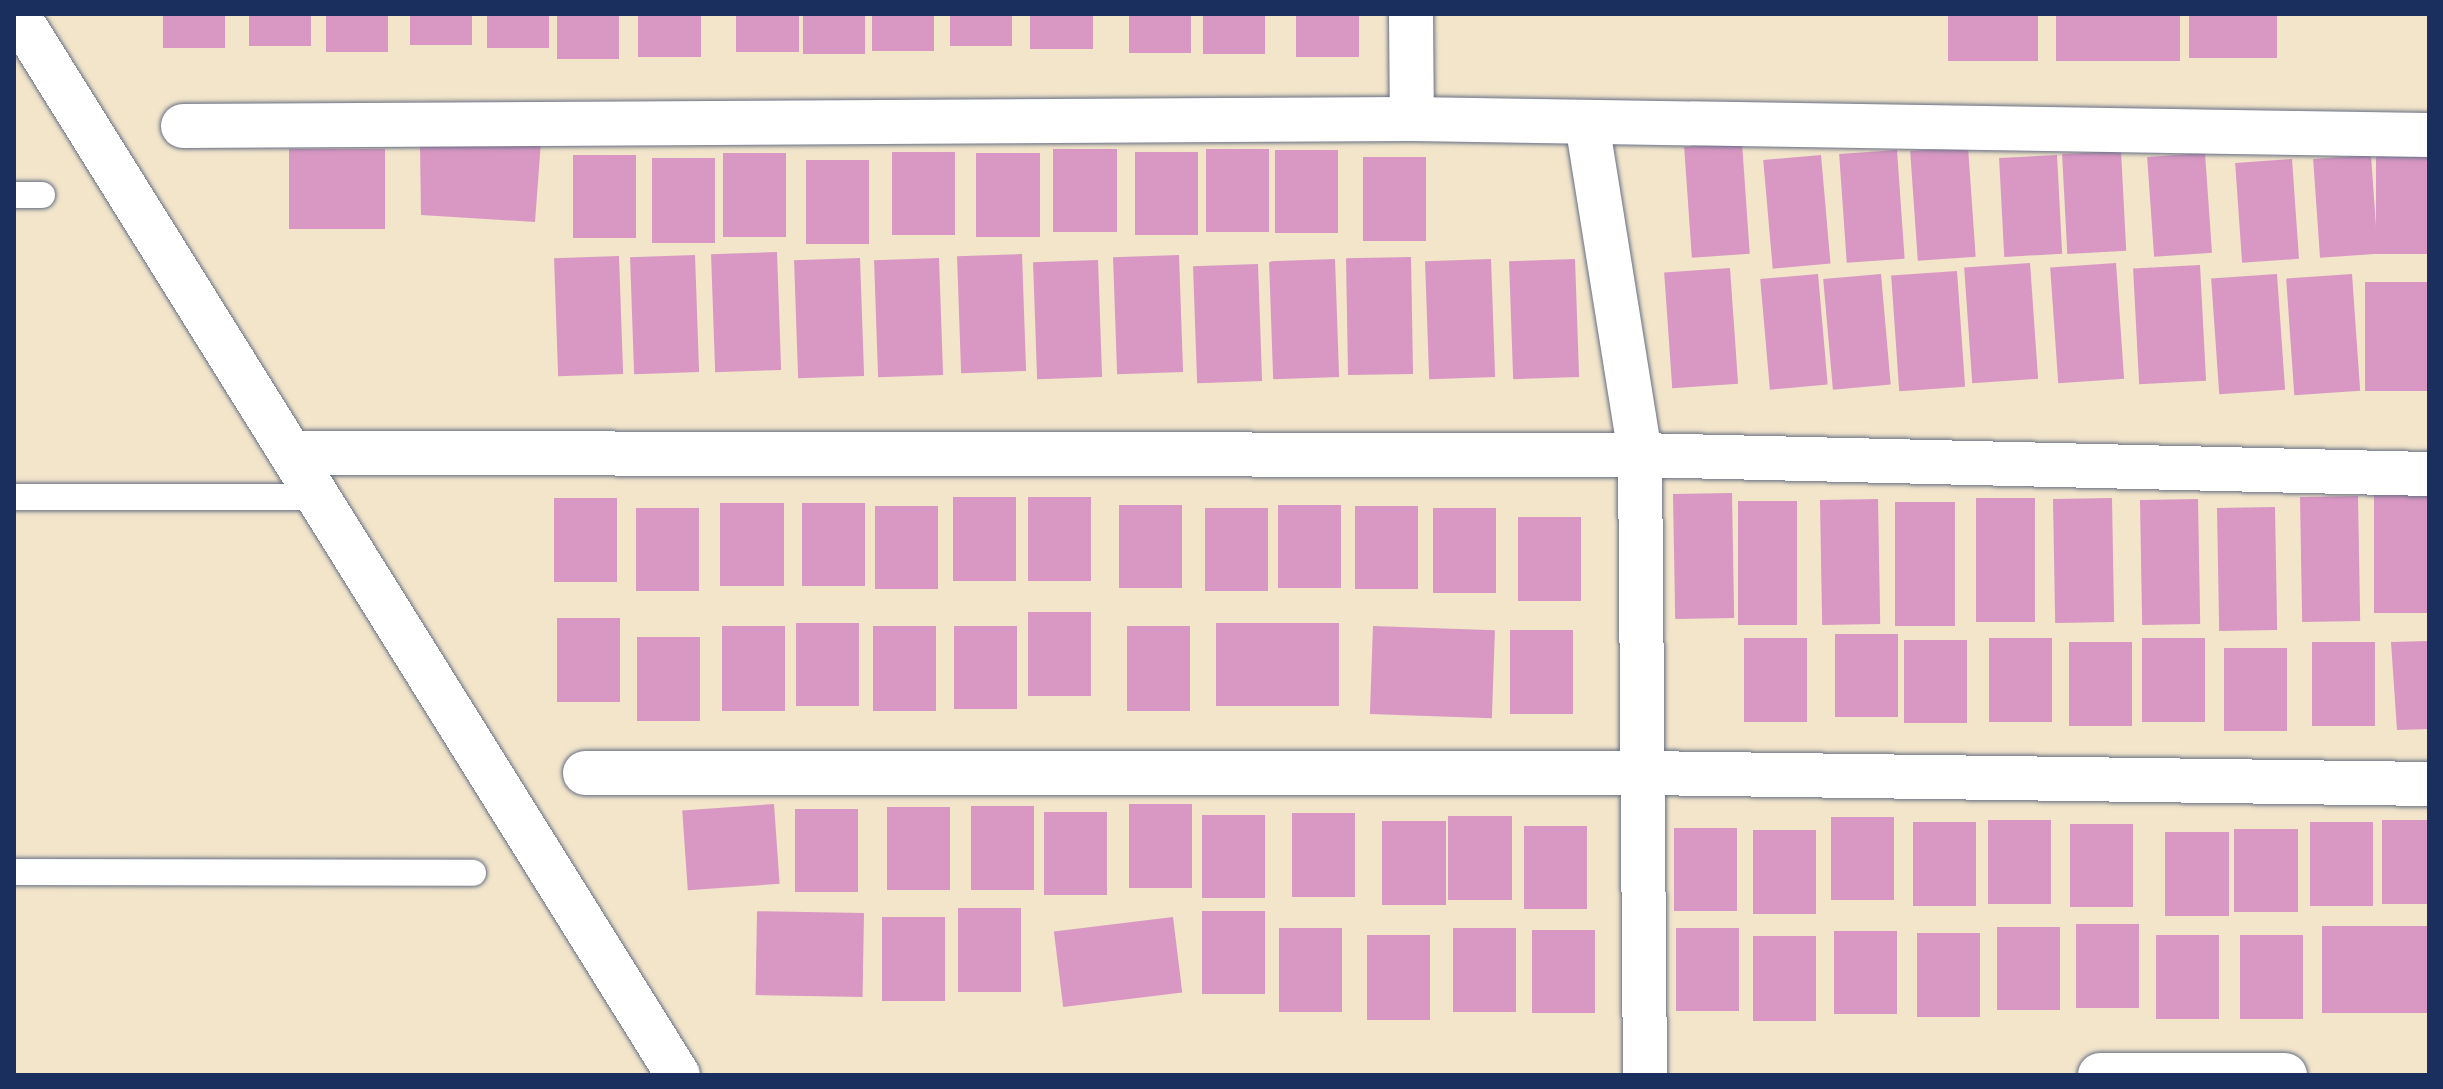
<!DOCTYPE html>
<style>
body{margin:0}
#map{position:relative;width:2443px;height:1089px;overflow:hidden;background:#f2e5ca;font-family:"Gentium Book Plus",serif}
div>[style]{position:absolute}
.building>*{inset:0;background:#d997c3;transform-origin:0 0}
.roads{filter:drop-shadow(0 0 2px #666f84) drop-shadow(0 0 2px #666f84)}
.service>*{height:26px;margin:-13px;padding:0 13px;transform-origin:13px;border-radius:13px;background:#fff}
.minor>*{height:44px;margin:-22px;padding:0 22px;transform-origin:22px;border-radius:22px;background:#fff}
.tertiary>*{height:44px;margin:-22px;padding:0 22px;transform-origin:22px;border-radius:22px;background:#fff}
span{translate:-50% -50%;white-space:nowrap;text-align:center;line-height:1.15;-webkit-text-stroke:7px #fbf7ec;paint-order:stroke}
.frame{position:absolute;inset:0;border:16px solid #1b2f5e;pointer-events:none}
</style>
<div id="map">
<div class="building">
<i style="left:163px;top:14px;width:62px;height:34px"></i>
<i style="left:249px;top:14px;width:62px;height:32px"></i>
<i style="left:326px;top:14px;width:62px;height:38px"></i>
<i style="left:410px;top:14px;width:62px;height:31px"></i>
<i style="left:487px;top:14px;width:62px;height:34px"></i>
<i style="left:557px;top:14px;width:62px;height:45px"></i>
<i style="left:638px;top:14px;width:63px;height:43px"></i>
<i style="left:736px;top:14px;width:63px;height:38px"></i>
<i style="left:803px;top:14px;width:62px;height:40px"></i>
<i style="left:872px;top:14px;width:62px;height:37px"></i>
<i style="left:950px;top:14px;width:62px;height:32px"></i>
<i style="left:1030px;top:14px;width:63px;height:35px"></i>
<i style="left:1129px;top:14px;width:62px;height:39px"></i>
<i style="left:1203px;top:14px;width:62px;height:40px"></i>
<i style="left:1296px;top:14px;width:63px;height:43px"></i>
<i style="left:1948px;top:14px;width:90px;height:47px"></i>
<i style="left:2056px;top:14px;width:124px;height:47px"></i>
<i style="left:2189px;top:14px;width:88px;height:44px"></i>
<i style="clip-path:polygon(541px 141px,535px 222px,421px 215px,420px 145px)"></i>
<i style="left:1742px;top:143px;width:111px;height:58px;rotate:86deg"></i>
<i style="left:1968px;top:147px;width:110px;height:58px;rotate:86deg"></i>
<i style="left:385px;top:149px;width:80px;height:96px;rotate:90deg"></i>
<i style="left:1053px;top:149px;width:64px;height:83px"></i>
<i style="left:1206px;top:149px;width:63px;height:83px"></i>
<i style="left:1275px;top:150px;width:63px;height:83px"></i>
<i style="left:1897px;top:150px;width:109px;height:58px;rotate:86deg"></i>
<i style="left:2121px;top:151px;width:100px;height:59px;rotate:87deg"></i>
<i style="left:892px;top:152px;width:63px;height:83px"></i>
<i style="left:1135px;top:152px;width:63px;height:83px"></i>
<i style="left:723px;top:153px;width:63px;height:84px"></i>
<i style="left:976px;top:153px;width:64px;height:84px"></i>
<i style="left:2205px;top:153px;width:100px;height:58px;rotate:86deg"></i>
<i style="left:573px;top:155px;width:63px;height:83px"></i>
<i style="left:1821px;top:155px;width:109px;height:58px;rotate:85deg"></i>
<i style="left:2057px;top:155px;width:99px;height:58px;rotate:87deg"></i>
<i style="left:2371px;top:155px;width:99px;height:58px;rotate:86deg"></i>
<i style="left:2429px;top:155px;width:99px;height:53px;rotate:90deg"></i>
<i style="left:1363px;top:157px;width:63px;height:84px"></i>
<i style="left:652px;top:158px;width:63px;height:85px"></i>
<i style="left:2292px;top:159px;width:100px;height:57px;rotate:86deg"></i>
<i style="left:806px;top:160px;width:63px;height:84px"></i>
<i style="left:777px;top:252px;width:118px;height:66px;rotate:88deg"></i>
<i style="left:1022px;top:254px;width:117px;height:65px;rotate:88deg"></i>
<i style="left:695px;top:255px;width:117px;height:65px;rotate:88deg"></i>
<i style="left:1179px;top:255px;width:117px;height:66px;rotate:88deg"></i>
<i style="left:619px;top:256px;width:118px;height:65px;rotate:88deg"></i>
<i style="left:1411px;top:257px;width:117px;height:65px;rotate:89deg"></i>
<i style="left:860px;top:258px;width:118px;height:66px;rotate:88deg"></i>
<i style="left:939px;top:258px;width:117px;height:65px;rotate:88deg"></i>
<i style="left:1335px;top:259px;width:118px;height:66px;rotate:88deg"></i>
<i style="left:1491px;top:259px;width:118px;height:66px;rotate:88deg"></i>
<i style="left:1575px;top:259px;width:118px;height:66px;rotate:88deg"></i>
<i style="left:1098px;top:260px;width:117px;height:65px;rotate:88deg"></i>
<i style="left:2030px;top:263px;width:116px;height:66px;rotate:86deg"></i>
<i style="left:2116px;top:263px;width:116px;height:66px;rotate:86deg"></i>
<i style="left:1258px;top:264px;width:117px;height:65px;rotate:88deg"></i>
<i style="left:2200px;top:265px;width:116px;height:67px;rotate:87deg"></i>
<i style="left:1730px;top:268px;width:116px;height:66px;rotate:86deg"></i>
<i style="left:1957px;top:271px;width:116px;height:66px;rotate:86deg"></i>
<i style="left:1818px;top:274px;width:111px;height:58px;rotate:85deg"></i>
<i style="left:1881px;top:274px;width:111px;height:58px;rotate:85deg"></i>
<i style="left:2277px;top:274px;width:116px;height:66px;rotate:86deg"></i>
<i style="left:2352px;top:274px;width:117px;height:66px;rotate:86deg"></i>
<i style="left:2429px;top:282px;width:109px;height:64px;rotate:90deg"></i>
<i style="left:2429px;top:490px;width:123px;height:55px;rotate:90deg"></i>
<i style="left:1732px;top:493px;width:125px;height:59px;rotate:89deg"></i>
<i style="left:2358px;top:496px;width:125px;height:58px;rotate:89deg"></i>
<i style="left:953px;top:497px;width:63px;height:84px"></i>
<i style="left:1028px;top:497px;width:63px;height:84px"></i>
<i style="left:554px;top:498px;width:63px;height:84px"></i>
<i style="left:2035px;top:498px;width:124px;height:59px;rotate:90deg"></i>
<i style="left:2112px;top:498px;width:124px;height:59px;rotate:89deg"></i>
<i style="left:1878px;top:499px;width:125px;height:58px;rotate:89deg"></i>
<i style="left:2198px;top:499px;width:125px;height:58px;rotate:89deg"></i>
<i style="left:1797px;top:501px;width:124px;height:59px;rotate:90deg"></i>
<i style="left:1955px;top:502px;width:124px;height:60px;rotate:90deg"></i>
<i style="left:720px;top:503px;width:64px;height:83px"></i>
<i style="left:802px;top:503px;width:63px;height:83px"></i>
<i style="left:1119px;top:505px;width:63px;height:83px"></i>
<i style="left:1278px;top:505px;width:63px;height:83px"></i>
<i style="left:875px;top:506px;width:63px;height:83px"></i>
<i style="left:1355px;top:506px;width:63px;height:83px"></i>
<i style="left:2275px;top:507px;width:123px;height:58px;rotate:89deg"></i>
<i style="left:636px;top:508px;width:63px;height:83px"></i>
<i style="left:1205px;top:508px;width:63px;height:83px"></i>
<i style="left:1433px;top:508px;width:63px;height:85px"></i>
<i style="left:1518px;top:517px;width:63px;height:84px"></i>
<i style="left:1028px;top:612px;width:63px;height:84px"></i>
<i style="left:557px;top:618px;width:63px;height:84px"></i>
<i style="left:796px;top:623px;width:63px;height:83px"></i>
<i style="left:1216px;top:623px;width:123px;height:83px"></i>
<i style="left:722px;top:626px;width:63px;height:85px"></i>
<i style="left:873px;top:626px;width:63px;height:85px"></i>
<i style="left:954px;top:626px;width:63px;height:83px"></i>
<i style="left:1127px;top:626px;width:63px;height:85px"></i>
<i style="left:1373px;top:626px;width:122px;height:88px;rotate:2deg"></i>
<i style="left:1510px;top:630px;width:63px;height:84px"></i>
<i style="left:1835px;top:634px;width:63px;height:83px"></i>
<i style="left:637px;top:637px;width:63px;height:84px"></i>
<i style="left:1744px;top:638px;width:63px;height:84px"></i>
<i style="left:1989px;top:638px;width:63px;height:84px"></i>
<i style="left:2142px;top:638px;width:63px;height:84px"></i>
<i style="left:1904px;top:640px;width:63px;height:83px"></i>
<i style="clip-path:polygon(2429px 641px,2429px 729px,2397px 730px,2391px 642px)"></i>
<i style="left:2069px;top:642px;width:63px;height:84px"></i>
<i style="left:2312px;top:642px;width:63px;height:84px"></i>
<i style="left:2224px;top:648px;width:63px;height:83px"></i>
<i style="left:774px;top:804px;width:80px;height:92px;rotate:86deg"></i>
<i style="left:1129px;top:804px;width:63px;height:84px"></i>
<i style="left:971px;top:806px;width:63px;height:84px"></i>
<i style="left:887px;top:807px;width:63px;height:83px"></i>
<i style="left:795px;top:809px;width:63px;height:83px"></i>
<i style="left:1044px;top:812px;width:63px;height:83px"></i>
<i style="left:1292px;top:813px;width:63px;height:84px"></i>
<i style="left:1202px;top:815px;width:63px;height:83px"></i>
<i style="left:1448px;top:816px;width:64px;height:84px"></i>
<i style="left:1831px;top:817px;width:63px;height:83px"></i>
<i style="left:1988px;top:820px;width:63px;height:84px"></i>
<i style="left:2382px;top:820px;width:47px;height:84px"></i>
<i style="left:1382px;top:821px;width:64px;height:84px"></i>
<i style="left:1913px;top:822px;width:63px;height:84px"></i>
<i style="left:2310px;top:822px;width:63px;height:84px"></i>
<i style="left:2070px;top:824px;width:63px;height:83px"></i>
<i style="left:1524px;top:826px;width:63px;height:83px"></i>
<i style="left:1674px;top:828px;width:63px;height:83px"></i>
<i style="left:2234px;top:829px;width:64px;height:83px"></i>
<i style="left:1753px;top:830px;width:63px;height:84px"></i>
<i style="left:2165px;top:832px;width:64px;height:84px"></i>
<i style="left:958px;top:908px;width:63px;height:84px"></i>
<i style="left:1202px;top:911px;width:63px;height:83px"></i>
<i style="left:864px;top:913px;width:84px;height:107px;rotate:91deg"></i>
<i style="left:882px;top:917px;width:63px;height:84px"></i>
<i style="left:1173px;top:917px;width:76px;height:120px;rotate:83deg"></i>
<i style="left:2076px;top:924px;width:63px;height:84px"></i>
<i style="left:2322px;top:926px;width:107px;height:87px"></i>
<i style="left:1997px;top:927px;width:63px;height:83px"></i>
<i style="left:1279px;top:928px;width:63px;height:84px"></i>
<i style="left:1453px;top:928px;width:63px;height:84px"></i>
<i style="left:1676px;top:928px;width:63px;height:83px"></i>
<i style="left:1532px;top:930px;width:63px;height:83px"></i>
<i style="left:1834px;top:931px;width:63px;height:83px"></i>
<i style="left:1917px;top:933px;width:63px;height:84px"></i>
<i style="left:1367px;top:935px;width:63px;height:85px"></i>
<i style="left:2156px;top:935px;width:63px;height:84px"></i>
<i style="left:2240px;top:935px;width:63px;height:84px"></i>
<i style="left:1753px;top:936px;width:63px;height:85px"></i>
</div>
<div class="roads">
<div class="service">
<i style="left:14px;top:195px;width:28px"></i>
<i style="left:14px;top:497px;width:307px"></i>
<i style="left:14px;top:872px;width:459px;rotate:0.1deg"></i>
</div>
<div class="minor">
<i style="left:1411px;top:14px;width:105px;rotate:89.5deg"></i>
<i style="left:1587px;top:123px;width:336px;rotate:80.9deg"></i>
<i style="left:1640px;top:455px;width:620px;rotate:89.54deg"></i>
<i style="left:183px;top:126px;width:1229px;rotate:-0.33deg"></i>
<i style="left:1412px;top:119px;width:1017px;rotate:0.9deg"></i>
<i style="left:293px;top:453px;width:1347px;rotate:0.09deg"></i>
<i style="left:1640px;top:455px;width:789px;rotate:1.38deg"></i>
<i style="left:585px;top:773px;width:1058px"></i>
<i style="left:1643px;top:773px;width:786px;rotate:0.8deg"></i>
<i style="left:2100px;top:1075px;width:185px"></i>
</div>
<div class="tertiary">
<i style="left:17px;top:14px;width:1250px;rotate:58.08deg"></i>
</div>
</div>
<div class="frame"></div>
</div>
